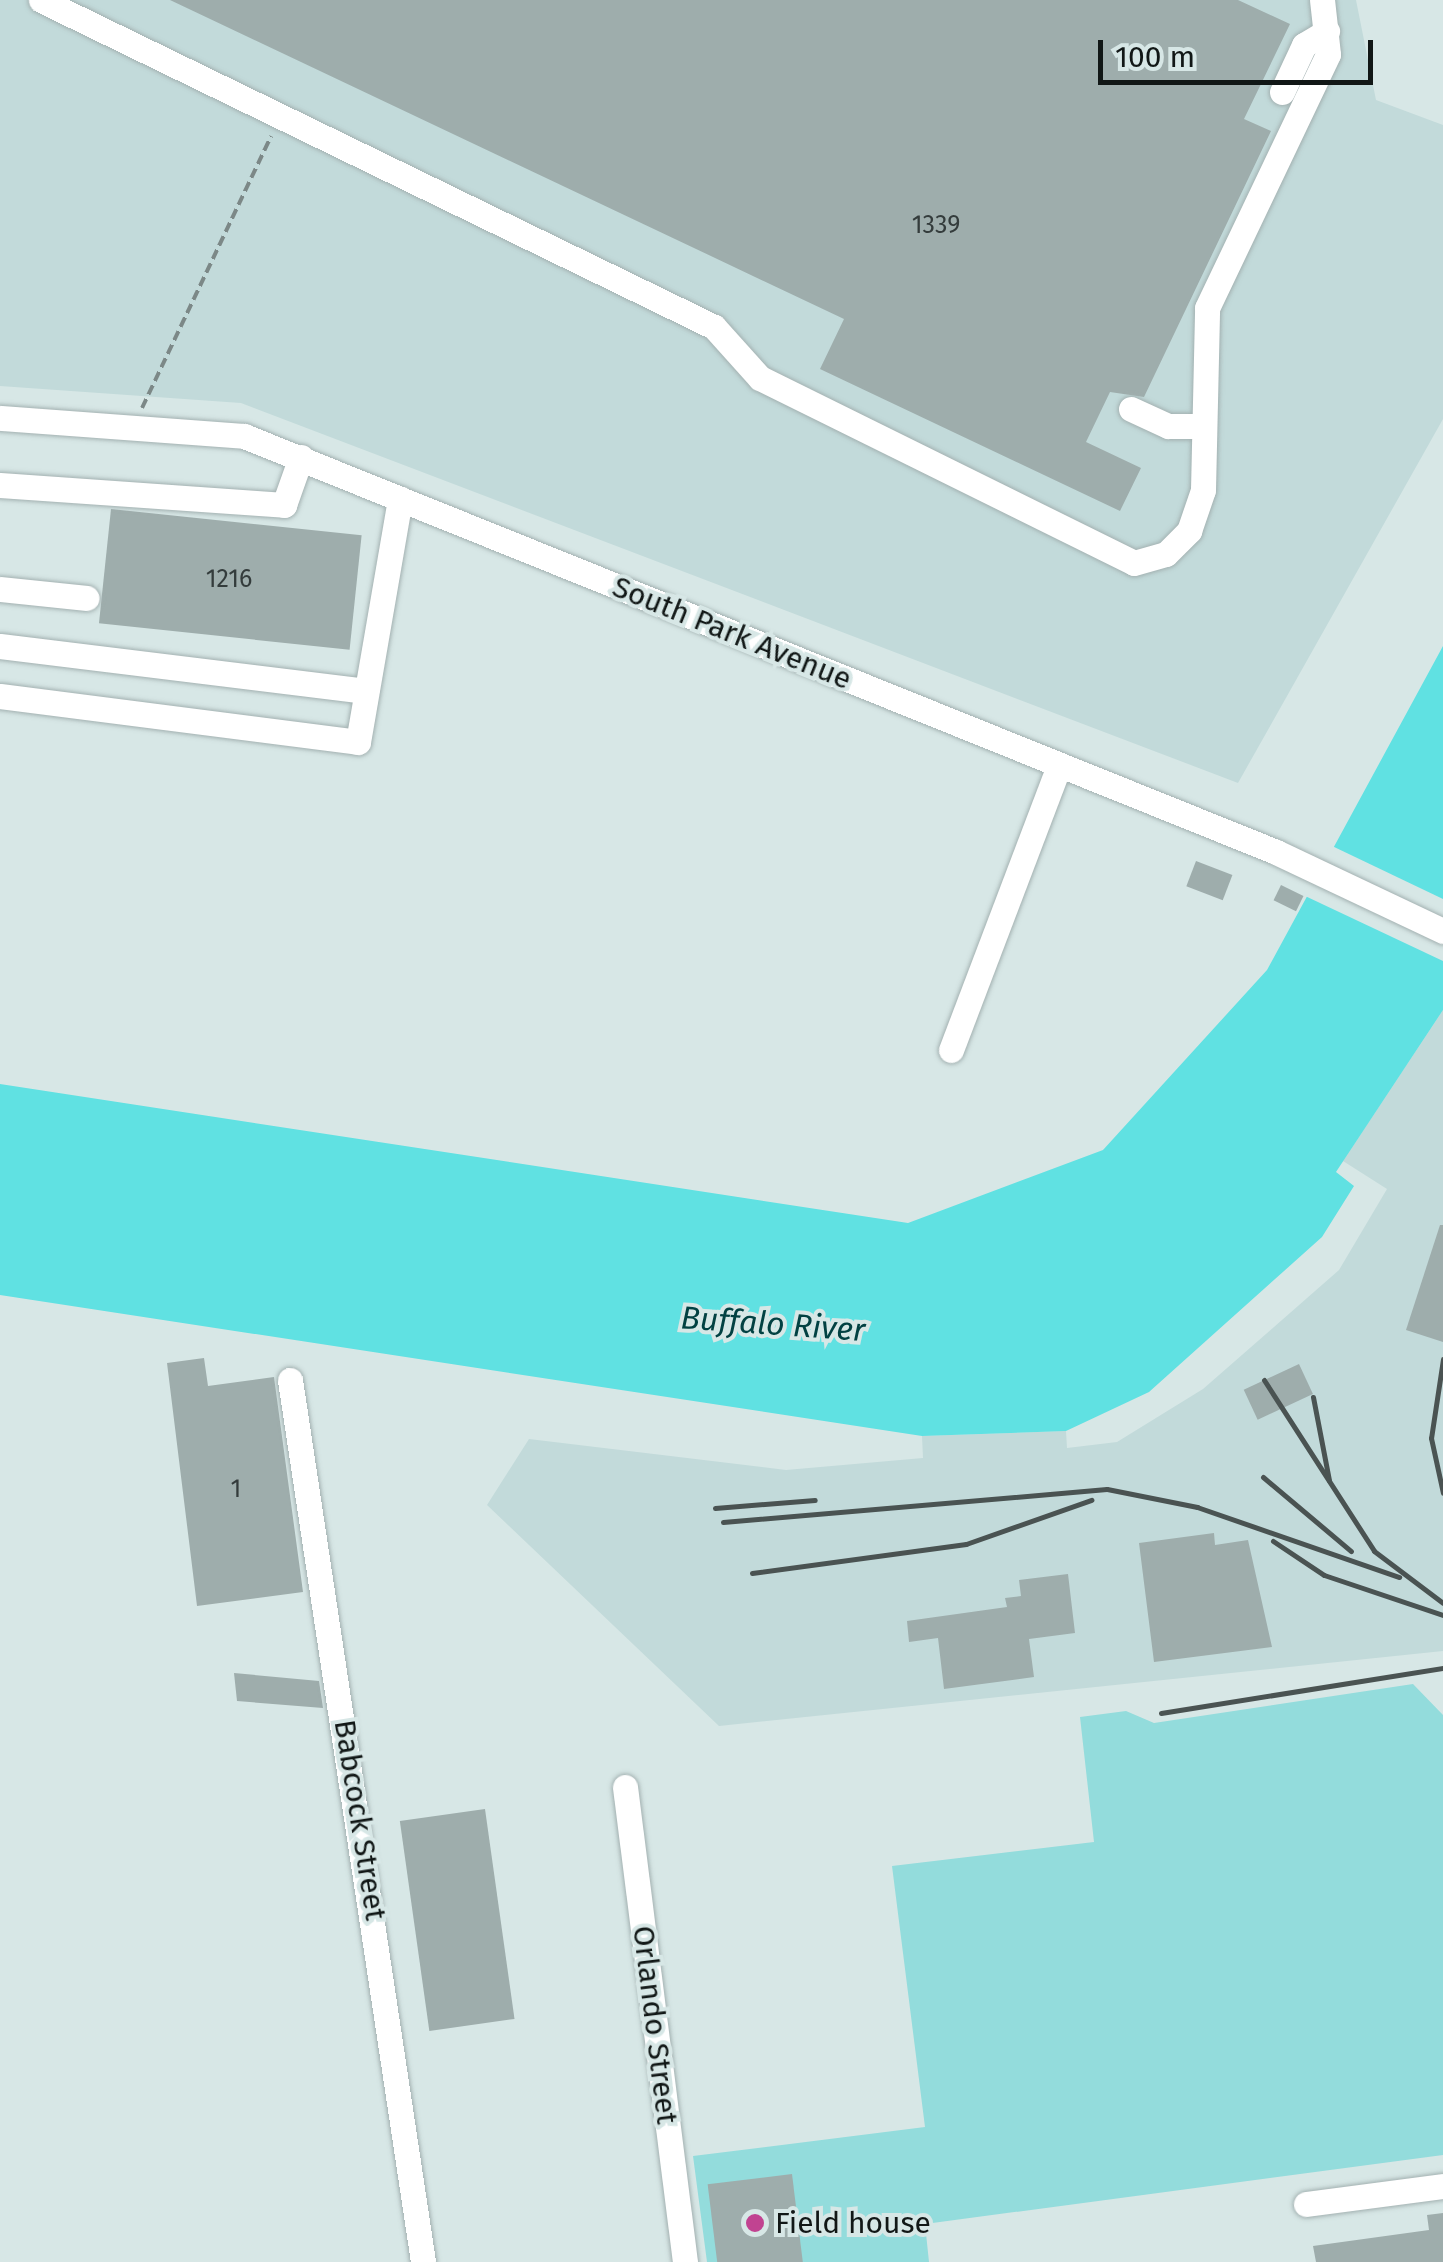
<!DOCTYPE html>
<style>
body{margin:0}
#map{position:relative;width:1443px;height:2262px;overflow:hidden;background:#d7e7e6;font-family:"Fira Sans",sans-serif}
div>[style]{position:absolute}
.built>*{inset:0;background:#c2dada}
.green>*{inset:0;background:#93dcdc}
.water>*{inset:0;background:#60e1e2}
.pier>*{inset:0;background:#d7e7e6}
.building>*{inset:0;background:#9eadac;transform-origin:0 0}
.path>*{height:4px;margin-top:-2px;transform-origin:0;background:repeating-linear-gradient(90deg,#7c8887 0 10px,transparent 0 15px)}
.roads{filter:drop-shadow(0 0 2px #a3b1b1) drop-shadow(0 0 2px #a3b1b1)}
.minor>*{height:25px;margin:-12.5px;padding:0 12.5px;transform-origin:12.5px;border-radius:12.5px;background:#fff}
.rail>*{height:5px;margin:-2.5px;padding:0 2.5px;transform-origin:2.5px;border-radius:2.5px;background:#4a5352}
.dots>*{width:28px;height:28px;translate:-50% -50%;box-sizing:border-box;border:5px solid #d7e7e6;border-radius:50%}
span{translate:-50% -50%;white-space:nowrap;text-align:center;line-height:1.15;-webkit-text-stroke:8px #d7e7e6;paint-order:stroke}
.number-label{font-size:25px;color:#343c3c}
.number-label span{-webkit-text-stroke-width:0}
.street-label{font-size:30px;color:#111716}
.poi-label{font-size:30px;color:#111716}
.left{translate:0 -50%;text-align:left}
.water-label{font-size:32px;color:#024142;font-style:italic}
.scale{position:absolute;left:1098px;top:40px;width:275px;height:45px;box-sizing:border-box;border:5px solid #111716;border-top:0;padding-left:12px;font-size:30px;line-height:35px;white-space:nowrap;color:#111716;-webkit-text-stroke:8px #d7e7e6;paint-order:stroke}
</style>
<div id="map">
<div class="built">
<i style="clip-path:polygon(0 0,1356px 0,1376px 100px,1443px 125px,1443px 419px,1238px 783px,241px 403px,0 386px)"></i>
<i style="clip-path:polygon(1443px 1010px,1443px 1651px,719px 1726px,487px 1505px,529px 1439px,786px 1470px,923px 1458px,922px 1436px,1066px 1431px,1067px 1448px,1117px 1442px,1203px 1389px,1339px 1270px,1387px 1189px,1343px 1161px)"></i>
</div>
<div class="green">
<i style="clip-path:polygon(1413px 1684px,1443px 1715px,1443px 2155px,925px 2224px,929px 2262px,707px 2262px,693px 2156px,925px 2127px,892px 1866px,1094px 1842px,1080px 1717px,1126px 1711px,1154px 1723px)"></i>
</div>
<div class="water">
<i style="clip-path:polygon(1443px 646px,1443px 1010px,1336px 1172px,1354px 1186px,1322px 1237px,1149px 1392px,1066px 1431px,922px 1436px,0 1295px,0 1084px,908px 1223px,1103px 1150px,1267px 970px)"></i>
</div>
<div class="pier">
<i style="clip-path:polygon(1330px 845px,1443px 899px,1443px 961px,1303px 895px)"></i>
</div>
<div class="building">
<i style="clip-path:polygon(170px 0,1238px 0,1290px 24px,1244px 119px,1271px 131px,1144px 397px,1110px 392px,1086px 442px,1141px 468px,1120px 511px,820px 369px,844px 319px)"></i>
<i style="left:111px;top:509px;width:252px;height:115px;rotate:6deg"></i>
<i style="left:1196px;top:861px;width:39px;height:27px;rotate:21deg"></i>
<i style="left:1281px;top:885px;width:25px;height:17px;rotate:26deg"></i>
<i style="clip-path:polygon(1440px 1225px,1443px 1225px,1443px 1342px,1406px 1330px)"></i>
<i style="clip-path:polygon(204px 1358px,208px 1386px,274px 1377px,303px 1592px,197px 1606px,167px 1363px)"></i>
<i style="left:1299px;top:1364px;width:33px;height:61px;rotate:65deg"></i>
<i style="clip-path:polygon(1214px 1533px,1215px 1545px,1248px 1540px,1272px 1647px,1154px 1662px,1139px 1543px)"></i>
<i style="clip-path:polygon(1068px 1574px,1075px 1633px,1029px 1639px,1034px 1677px,944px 1689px,938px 1638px,909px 1642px,907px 1621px,1007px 1607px,1005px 1598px,1021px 1596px,1019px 1580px)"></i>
<i style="clip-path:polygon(234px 1673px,319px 1681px,323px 1708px,237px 1701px)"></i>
<i style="left:485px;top:1809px;width:212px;height:86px;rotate:82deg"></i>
<i style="left:792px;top:2174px;width:89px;height:85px;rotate:83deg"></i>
<i style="clip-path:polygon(1443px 2213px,1443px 2262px,1316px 2262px,1313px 2246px,1429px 2230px,1427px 2215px)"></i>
</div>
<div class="path">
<i style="left:142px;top:408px;width:301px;rotate:-64.6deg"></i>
</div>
<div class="roads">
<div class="minor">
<i style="left:41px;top:0;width:748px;rotate:25.91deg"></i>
<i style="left:714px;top:327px;width:69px;rotate:48deg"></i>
<i style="left:760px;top:378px;width:417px;rotate:26.3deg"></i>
<i style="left:1134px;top:563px;width:33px;rotate:-16deg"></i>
<i style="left:1166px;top:554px;width:33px;rotate:-45deg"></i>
<i style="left:1189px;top:531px;width:43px;rotate:-71.1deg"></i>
<i style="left:1203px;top:490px;width:182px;rotate:-88.7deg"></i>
<i style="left:1207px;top:308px;width:281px;rotate:-64.5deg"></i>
<i style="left:1328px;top:54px;width:54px;rotate:-96.3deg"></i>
<i style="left:1282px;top:92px;width:52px;rotate:-64.9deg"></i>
<i style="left:1304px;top:45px;width:27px;rotate:-31deg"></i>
<i style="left:1131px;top:409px;width:41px;rotate:24.7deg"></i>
<i style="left:1168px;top:426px;width:36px"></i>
<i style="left:0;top:418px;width:245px;rotate:4.2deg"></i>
<i style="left:244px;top:436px;width:1113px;rotate:21.95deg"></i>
<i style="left:1276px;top:852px;width:185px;rotate:25.3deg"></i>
<i style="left:0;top:485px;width:285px;rotate:4deg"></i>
<i style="left:284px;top:505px;width:51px;rotate:-70.5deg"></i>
<i style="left:0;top:589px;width:87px;rotate:5.9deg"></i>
<i style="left:0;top:646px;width:369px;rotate:7deg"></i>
<i style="left:0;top:696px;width:361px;rotate:7.3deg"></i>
<i style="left:358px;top:742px;width:247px;rotate:-80.2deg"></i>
<i style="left:951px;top:1050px;width:305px;rotate:-69.2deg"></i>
<i style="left:290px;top:1380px;width:892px;rotate:81.42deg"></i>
<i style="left:625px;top:1787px;width:479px;rotate:82.8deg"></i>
<i style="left:1306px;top:2204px;width:138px;rotate:-7.5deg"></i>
</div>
</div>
<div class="rail">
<i style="left:1443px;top:1359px;width:80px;rotate:98.6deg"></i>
<i style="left:1431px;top:1438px;width:56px;rotate:77.7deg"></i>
<i style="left:1264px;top:1380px;width:203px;rotate:57.2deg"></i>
<i style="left:1374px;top:1551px;width:86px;rotate:37deg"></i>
<i style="left:1313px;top:1397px;width:85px;rotate:79.1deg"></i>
<i style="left:1263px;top:1477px;width:115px;rotate:40.1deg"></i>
<i style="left:715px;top:1508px;width:100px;rotate:-4.6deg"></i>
<i style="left:723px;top:1522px;width:385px;rotate:-4.9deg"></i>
<i style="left:1107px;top:1489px;width:92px;rotate:11.3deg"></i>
<i style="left:1197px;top:1507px;width:214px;rotate:19.1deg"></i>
<i style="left:1273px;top:1541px;width:61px;rotate:33.7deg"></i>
<i style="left:1324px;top:1575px;width:126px;rotate:18.6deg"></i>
<i style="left:752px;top:1573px;width:216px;rotate:-7.7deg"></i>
<i style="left:966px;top:1544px;width:133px;rotate:-19.4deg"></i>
<i style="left:1161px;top:1713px;width:286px;rotate:-9.1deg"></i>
</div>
<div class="dots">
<i style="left:755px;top:2223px;background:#c14391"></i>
</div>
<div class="number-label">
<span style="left:936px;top:225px">1339</span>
<span style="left:229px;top:579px">1216</span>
<span style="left:236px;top:1489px">1</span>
</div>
<div class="street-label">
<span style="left:732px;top:633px;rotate:22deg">South Park Avenue</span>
<span style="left:360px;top:1820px;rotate:81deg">Babcock Street</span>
<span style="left:655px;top:2025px;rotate:83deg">Orlando Street</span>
</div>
<div class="poi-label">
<span class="left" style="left:775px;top:2223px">Field house</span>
</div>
<div class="water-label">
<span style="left:773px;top:1324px;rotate:4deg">Buffalo River</span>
</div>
<div class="scale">100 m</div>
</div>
